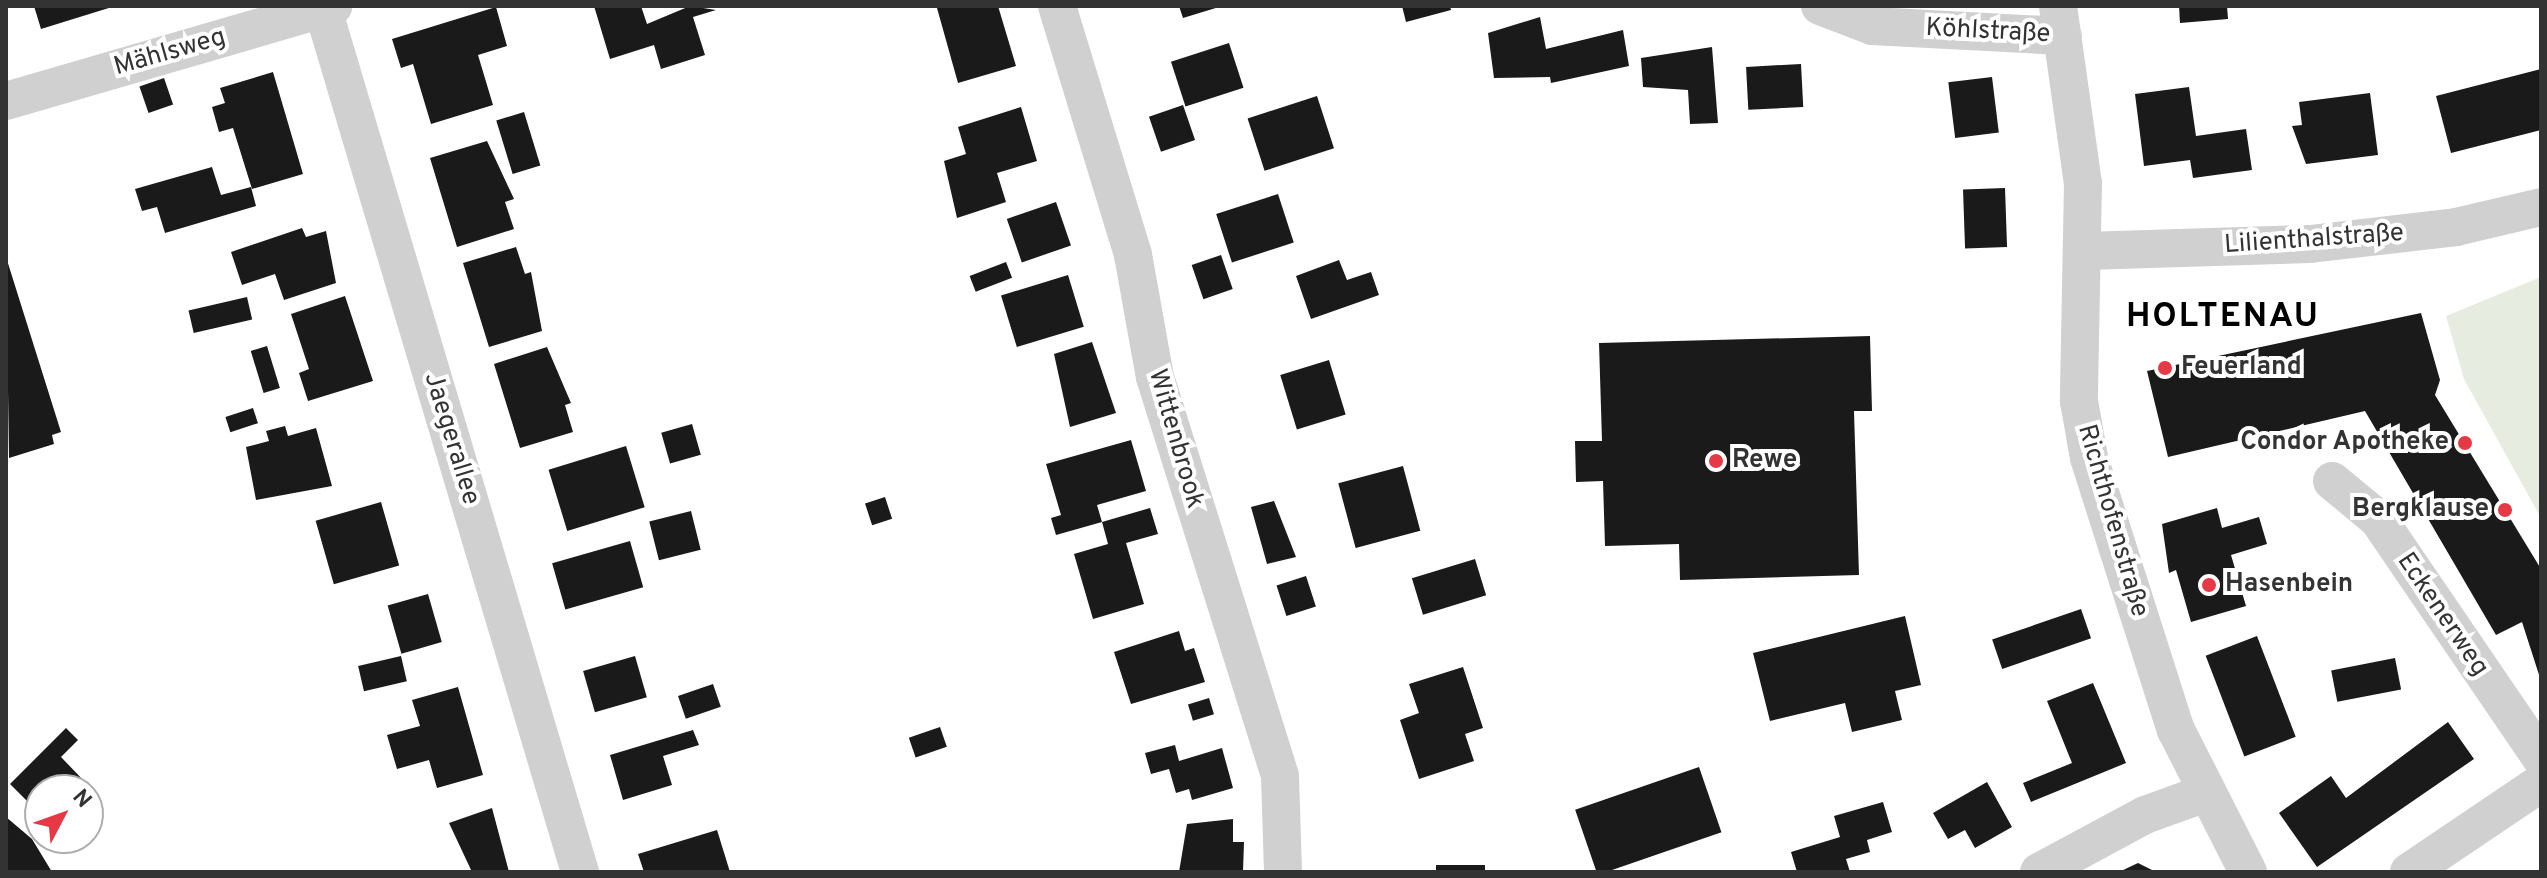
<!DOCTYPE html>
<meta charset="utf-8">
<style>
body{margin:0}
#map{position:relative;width:2547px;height:878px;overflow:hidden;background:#fff;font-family:Overpass,sans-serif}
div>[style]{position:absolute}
.green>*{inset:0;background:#e6ecdf}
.building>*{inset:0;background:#1a1a1a;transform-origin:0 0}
.minor>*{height:38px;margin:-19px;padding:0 19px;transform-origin:19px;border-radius:19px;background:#d0d0d0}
.dots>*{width:22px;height:22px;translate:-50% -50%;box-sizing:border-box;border:4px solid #fff;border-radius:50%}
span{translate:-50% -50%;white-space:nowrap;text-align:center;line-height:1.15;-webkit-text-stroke:8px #fff;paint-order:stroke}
.street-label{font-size:26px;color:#333}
.poi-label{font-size:26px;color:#333;font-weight:700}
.left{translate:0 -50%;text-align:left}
.right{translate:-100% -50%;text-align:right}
.district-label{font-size:34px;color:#000;font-weight:700;letter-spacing:2px}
.frame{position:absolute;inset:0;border:8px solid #333;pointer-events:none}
.north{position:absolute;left:24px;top:774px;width:80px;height:80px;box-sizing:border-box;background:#fff;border:2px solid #adadad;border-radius:50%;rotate:49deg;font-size:22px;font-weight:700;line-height:32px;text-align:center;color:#333}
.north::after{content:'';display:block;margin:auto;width:28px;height:36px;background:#e63946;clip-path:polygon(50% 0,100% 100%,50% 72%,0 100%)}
</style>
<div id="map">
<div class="green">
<i style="clip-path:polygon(2541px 277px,2541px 518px,2464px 379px,2446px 316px)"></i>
</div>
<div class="building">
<i style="clip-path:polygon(34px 6px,112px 6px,112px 7px,41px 29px)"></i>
<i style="clip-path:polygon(594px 6px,641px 6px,647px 24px,690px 6px,716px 10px,693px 17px,705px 55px,661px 69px,654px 45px,610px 59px)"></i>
<i style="clip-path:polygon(998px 6px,1016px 66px,958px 83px,937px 8px)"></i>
<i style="clip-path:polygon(1179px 6px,1219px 6px,1219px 7px,1183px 18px)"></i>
<i style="clip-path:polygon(1402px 6px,1450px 6px,1451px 10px,1406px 22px)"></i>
<i style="clip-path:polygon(2179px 6px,2227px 6px,2228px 19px,2180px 23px)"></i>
<i style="clip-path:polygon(496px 7px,507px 46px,478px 55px,493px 105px,431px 124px,413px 64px,401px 68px,392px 39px)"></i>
<i style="clip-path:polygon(1540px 17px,1546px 49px,1623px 30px,1629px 66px,1551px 83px,1550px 77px,1494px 78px,1488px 33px)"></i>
<i style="left:1229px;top:43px;width:47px;height:61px;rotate:72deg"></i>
<i style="clip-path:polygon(1712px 47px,1718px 123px,1690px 124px,1688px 90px,1643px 87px,1641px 58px)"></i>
<i style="left:1801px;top:64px;width:43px;height:55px;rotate:87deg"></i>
<i style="clip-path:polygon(2541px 69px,2541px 130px,2451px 153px,2436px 96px)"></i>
<i style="clip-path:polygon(273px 72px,303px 174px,252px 189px,233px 128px,219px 132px,212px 107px,225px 103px,220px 88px)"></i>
<i style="left:1992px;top:77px;width:56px;height:44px;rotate:83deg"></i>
<i style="left:164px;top:78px;width:28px;height:26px;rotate:71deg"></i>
<i style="clip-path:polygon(2189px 87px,2196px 136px,2246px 129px,2252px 170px,2193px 178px,2190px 160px,2144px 166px,2135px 94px)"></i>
<i style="clip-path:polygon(2370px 93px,2378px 155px,2306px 164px,2292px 126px,2302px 125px,2299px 102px)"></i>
<i style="left:1317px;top:96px;width:55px;height:73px;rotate:72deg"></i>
<i style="left:1183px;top:105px;width:37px;height:36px;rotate:71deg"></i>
<i style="clip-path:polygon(1021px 107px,1037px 161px,997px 173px,1006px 202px,957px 218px,944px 161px,966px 154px,958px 127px)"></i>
<i style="left:524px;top:112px;width:56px;height:29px;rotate:73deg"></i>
<i style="clip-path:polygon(487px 141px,514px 199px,505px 202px,514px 229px,457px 247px,430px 158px)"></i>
<i style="clip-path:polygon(212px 167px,221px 195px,251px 187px,256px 206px,165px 233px,157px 207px,142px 211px,135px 189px)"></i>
<i style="left:2005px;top:188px;width:59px;height:42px;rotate:88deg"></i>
<i style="left:1278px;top:194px;width:51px;height:65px;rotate:72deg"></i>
<i style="left:1056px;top:202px;width:46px;height:52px;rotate:71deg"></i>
<i style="clip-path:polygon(302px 228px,306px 237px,326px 231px,336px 283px,284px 300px,275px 274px,242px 285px,231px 252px)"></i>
<i style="clip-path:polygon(516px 247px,525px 274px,531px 272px,542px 331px,489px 347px,463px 263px)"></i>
<i style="left:1221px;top:255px;width:36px;height:31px;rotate:71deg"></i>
<i style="clip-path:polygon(6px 257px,61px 432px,52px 435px,54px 444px,9px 458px)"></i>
<i style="clip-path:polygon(1339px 260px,1347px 280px,1371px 272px,1379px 295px,1311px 319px,1296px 276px)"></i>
<i style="left:1006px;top:262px;width:17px;height:39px;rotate:69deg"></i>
<i style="left:1068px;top:275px;width:54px;height:70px;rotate:73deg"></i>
<i style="clip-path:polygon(345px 296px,373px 381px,308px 401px,299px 373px,309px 369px,291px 314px)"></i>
<i style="left:247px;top:297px;width:23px;height:60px;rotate:77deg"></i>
<i style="clip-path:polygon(2421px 313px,2440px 380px,2435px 395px,2541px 569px,2541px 681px,2522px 622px,2496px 635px,2365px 411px,2168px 457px,2147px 371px)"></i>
<i style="clip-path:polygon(1870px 336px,1872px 411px,1854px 411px,1859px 575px,1680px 580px,1679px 544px,1605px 546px,1603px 481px,1576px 482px,1575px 441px,1602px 441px,1599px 343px)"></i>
<i style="clip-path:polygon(1092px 342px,1116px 413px,1070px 427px,1054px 354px)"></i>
<i style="left:267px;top:346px;width:44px;height:17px;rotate:73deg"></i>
<i style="clip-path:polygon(547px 347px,571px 403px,565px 405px,573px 432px,520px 448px,494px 364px)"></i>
<i style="left:1329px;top:360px;width:57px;height:51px;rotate:73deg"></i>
<i style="left:253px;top:408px;width:16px;height:29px;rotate:72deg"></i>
<i style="left:692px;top:424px;width:32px;height:32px;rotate:74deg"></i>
<i style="clip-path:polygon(285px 426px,288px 436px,316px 428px,332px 486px,256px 500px,246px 447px,269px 441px,266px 431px)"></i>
<i style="clip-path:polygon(1131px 440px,1146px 491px,1097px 505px,1102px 522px,1150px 508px,1158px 534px,1126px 543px,1144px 604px,1093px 619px,1074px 554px,1108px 544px,1102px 522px,1056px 535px,1051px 518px,1061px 515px,1046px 464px)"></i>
<i style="left:626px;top:446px;width:64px;height:81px;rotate:73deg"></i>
<i style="left:1403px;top:466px;width:67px;height:67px;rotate:75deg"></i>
<i style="left:885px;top:497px;width:23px;height:21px;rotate:72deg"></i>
<i style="clip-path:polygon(1274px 501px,1296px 557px,1267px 564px,1251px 507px)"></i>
<i style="left:381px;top:502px;width:66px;height:68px;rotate:74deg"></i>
<i style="clip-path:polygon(2217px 508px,2222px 528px,2259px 517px,2267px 544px,2231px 555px,2246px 606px,2191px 622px,2176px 570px,2169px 573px,2162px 524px)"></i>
<i style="left:691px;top:511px;width:40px;height:43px;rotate:76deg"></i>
<i style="left:630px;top:541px;width:48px;height:81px;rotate:74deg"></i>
<i style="left:1475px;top:559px;width:38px;height:66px;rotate:73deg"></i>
<i style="left:1306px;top:576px;width:32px;height:31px;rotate:72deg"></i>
<i style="left:428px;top:594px;width:50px;height:42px;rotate:74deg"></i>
<i style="left:2081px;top:609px;width:31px;height:94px;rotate:71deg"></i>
<i style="clip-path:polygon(1905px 616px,1921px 685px,1895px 691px,1902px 720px,1852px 732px,1845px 703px,1770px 721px,1753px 653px)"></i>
<i style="clip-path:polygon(1179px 631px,1185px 651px,1194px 648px,1205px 682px,1131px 704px,1114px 652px)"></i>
<i style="left:2257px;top:636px;width:108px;height:55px;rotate:69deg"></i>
<i style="left:401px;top:656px;width:26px;height:44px;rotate:77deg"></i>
<i style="left:635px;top:656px;width:43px;height:54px;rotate:74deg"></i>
<i style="left:2395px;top:658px;width:32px;height:65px;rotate:79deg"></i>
<i style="clip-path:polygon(1463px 667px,1483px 728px,1465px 734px,1474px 761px,1419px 779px,1400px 720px,1419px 713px,1409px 684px)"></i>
<i style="clip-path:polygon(2093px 683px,2126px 763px,2031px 802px,2023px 783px,2072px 763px,2047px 701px)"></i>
<i style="left:713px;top:684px;width:24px;height:37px;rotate:71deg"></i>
<i style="clip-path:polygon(458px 687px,483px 775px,437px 788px,429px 760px,397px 769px,387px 735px,420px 726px,412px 700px)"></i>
<i style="left:1209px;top:698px;width:17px;height:22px;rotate:73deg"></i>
<i style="clip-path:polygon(2448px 722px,2474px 759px,2317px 867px,2279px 813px,2331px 776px,2346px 798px)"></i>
<i style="left:940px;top:727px;width:21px;height:33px;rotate:71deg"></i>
<i style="clip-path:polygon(66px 728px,78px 740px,61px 757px,85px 782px,77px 790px,40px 790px,40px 814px,10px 784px)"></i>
<i style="clip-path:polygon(693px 730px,699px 745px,663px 756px,672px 785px,623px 800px,610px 755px)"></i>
<i style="clip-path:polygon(1175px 745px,1179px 761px,1222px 748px,1233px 788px,1192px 800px,1189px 789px,1176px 793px,1169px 769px,1151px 774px,1145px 753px)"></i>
<i style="left:1699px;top:767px;width:69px;height:131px;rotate:71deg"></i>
<i style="clip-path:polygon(1987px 782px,2012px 827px,1975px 848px,1965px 830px,1948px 839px,1933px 813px)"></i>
<i style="clip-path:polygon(1883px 802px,1892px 832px,1867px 840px,1870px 852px,1846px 859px,1850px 872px,1797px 872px,1791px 852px,1840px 837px,1834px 816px)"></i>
<i style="clip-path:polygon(492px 808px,509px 872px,472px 872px,449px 823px)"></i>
<i style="clip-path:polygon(6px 817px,32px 839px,52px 872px,6px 872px)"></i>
<i style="clip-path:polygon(1233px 819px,1233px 842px,1244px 842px,1243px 872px,1179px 872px,1187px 824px)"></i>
<i style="clip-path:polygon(717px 830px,730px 872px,644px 872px,638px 854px)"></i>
<i style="clip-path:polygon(2138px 863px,2156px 872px,2119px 872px)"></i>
<i style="left:1436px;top:865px;width:49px;height:7px"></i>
</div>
<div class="minor">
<i style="left:322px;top:6px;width:904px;rotate:73.41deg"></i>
<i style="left:1057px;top:6px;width:260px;rotate:73deg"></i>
<i style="left:1133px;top:255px;width:124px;rotate:79.8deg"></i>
<i style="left:1155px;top:377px;width:418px;rotate:72.6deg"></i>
<i style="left:1280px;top:776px;width:96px;rotate:88.2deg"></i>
<i style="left:1820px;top:6px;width:56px;rotate:21deg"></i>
<i style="left:1872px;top:26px;width:191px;rotate:3deg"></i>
<i style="left:2058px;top:6px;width:179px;rotate:82deg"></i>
<i style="left:2083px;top:183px;width:218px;rotate:91.1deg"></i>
<i style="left:2079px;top:401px;width:58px;rotate:80deg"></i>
<i style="left:2089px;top:458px;width:286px;rotate:72.3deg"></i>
<i style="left:2176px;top:730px;width:159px;rotate:63.1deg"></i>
<i style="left:6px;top:101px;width:341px;rotate:-16.2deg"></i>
<i style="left:2085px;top:251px;width:225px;rotate:-1.8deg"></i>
<i style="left:2310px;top:244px;width:147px;rotate:-6.6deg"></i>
<i style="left:2456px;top:227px;width:87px;rotate:-13.2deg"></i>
<i style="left:2332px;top:481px;width:60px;rotate:39.6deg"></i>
<i style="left:2378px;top:519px;width:289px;rotate:55.7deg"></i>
<i style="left:2039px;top:872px;width:120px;rotate:-28.3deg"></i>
<i style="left:2145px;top:815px;width:62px;rotate:-19.9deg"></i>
<i style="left:2409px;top:872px;width:159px;rotate:-34deg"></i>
</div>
<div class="dots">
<i style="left:2165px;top:368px;background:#e63946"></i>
<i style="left:2465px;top:443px;background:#e63946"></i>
<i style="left:1716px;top:461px;background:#e63946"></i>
<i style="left:2505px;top:510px;background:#e63946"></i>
<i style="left:2209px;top:585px;background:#e63946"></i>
</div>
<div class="street-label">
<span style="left:1988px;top:32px;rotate:3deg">Köhlstraße</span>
<span style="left:170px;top:53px;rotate:-16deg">Mählsweg</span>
<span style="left:2314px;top:240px;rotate:-4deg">Lilienthalstraße</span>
<span style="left:451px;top:439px;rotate:73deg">Jaegerallee</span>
<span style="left:1175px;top:439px;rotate:74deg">Wittenbrook</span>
<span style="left:2112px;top:521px;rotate:74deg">Richthofenstraße</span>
<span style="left:2442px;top:615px;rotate:56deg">Eckenerweg</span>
</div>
<div class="poi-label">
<span class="left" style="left:2181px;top:368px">Feuerland</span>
<span class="right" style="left:2449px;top:443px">Condor Apotheke</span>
<span class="left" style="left:1732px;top:461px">Rewe</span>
<span class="right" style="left:2489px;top:510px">Bergklause</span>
<span class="left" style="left:2225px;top:585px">Hasenbein</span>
</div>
<div class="district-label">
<span style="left:2223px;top:318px">HOLTENAU</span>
</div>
<div class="frame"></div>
<div class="north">N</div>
</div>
